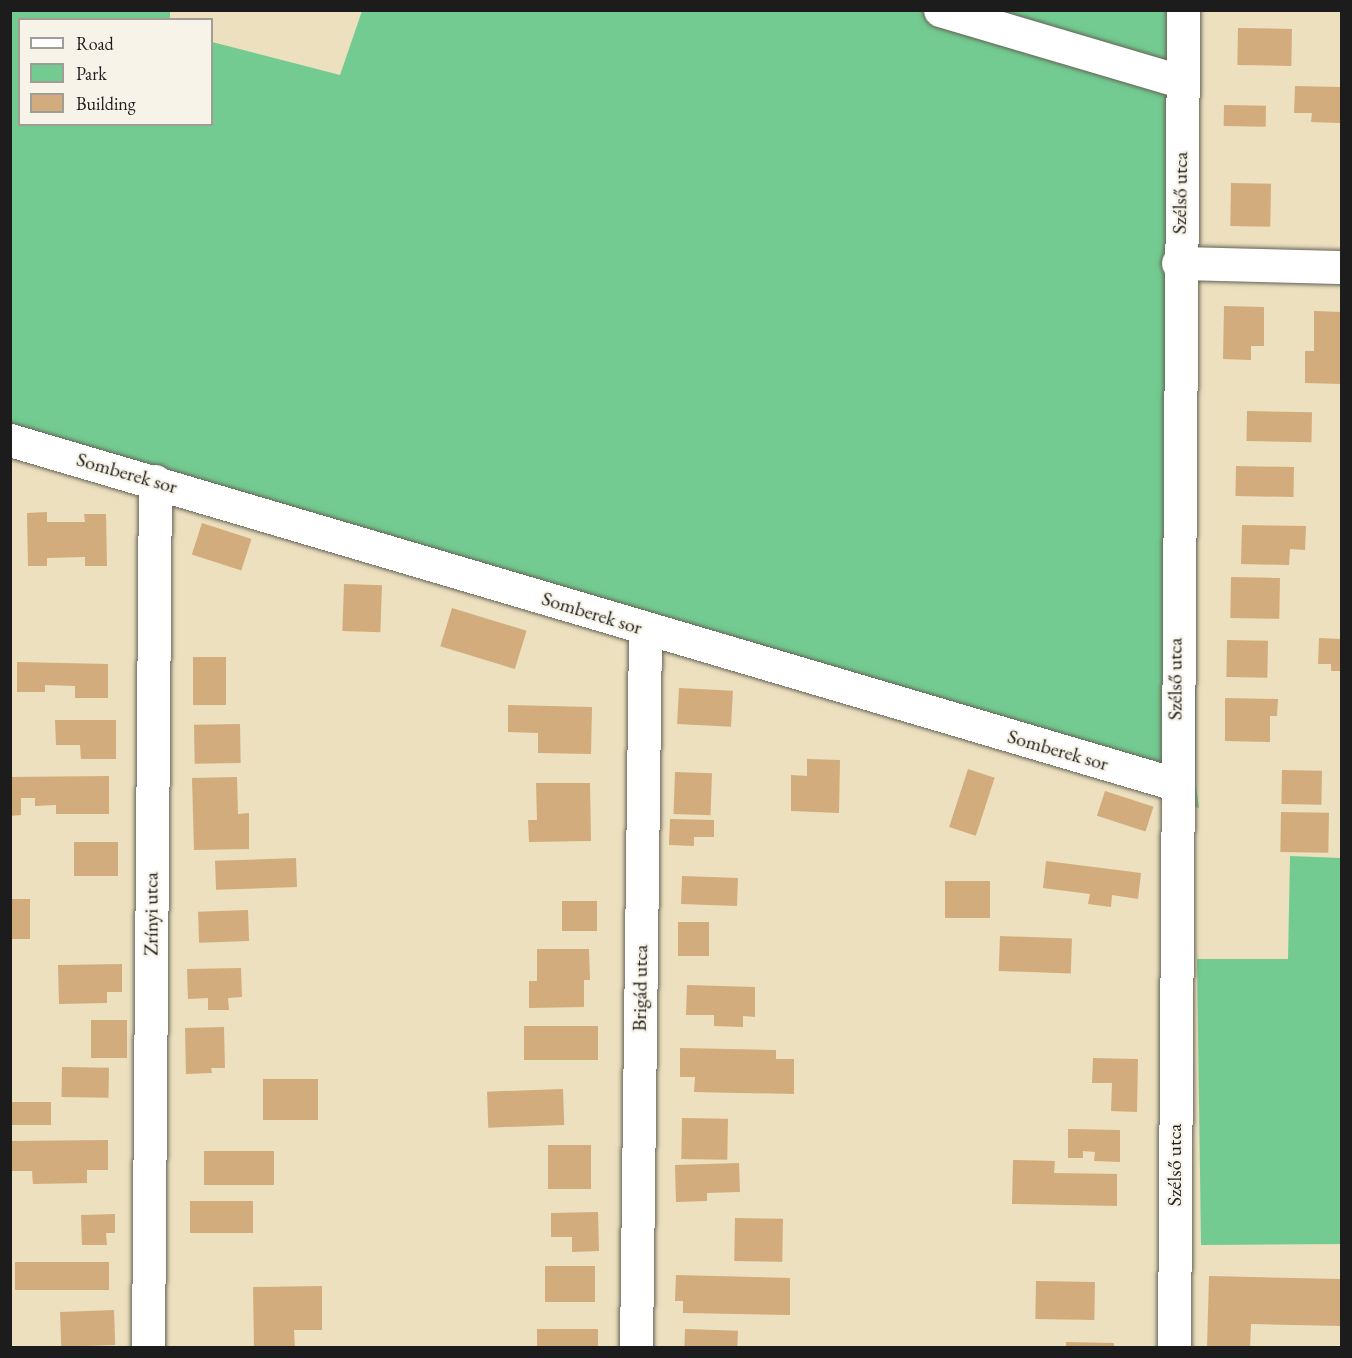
<!DOCTYPE html>
<meta charset="utf-8">
<style>
body{margin:0}
#map{position:relative;width:1352px;height:1358px;overflow:hidden;background:#ece0bf;font-family:"EB Garamond",serif}
div>[style]{position:absolute}
.green>*{inset:0;background:#73cb91}
.building>*{inset:0;background:#d2ac7c;transform-origin:0 0}
.roads{filter:drop-shadow(0 0 2px #656155) drop-shadow(0 0 2px #656155)}
.minor>*{height:33px;margin:-16.5px;padding:0 16.5px;transform-origin:16.5px;border-radius:16.5px;background:#fff}
span{translate:-50% -50%;white-space:nowrap;text-align:center;line-height:1.15;-webkit-text-stroke:4.5px #f7f3e8;paint-order:stroke}
.street-label{font-size:20px;color:#1c1c1c}
.frame{position:absolute;inset:0;border:12px solid #1c1c1c;pointer-events:none}
.legend{position:absolute;left:18px;top:18px;width:195px;height:108px;box-sizing:border-box;background:#f7f3e8;border:2px solid #9f9d96;margin:0;padding:8px 10px;list-style:none;font-size:18px;color:#1c1c1c}
.legend li{display:flex;align-items:center;gap:12px;height:30px}
.legend b{width:30px;border:2px solid #9f9d96}
</style>
<div id="map">
<div class="green">
<i style="clip-path:polygon(10px 11px,170px 11px,170px 19px,20px 20px,20px 124px,212px 124px,212px 42px,340px 75px,362px 11px,1197px 11px,1196px 786px,1199px 808px,892px 708px,11px 458px)"></i>
<i style="clip-path:polygon(1290px 856px,1341px 858px,1341px 1244px,1201px 1245px,1197px 959px,1288px 959px)"></i>
</div>
<div class="building">
<i style="left:1238px;top:28px;width:54px;height:37px;rotate:1deg"></i>
<i style="clip-path:polygon(1295px 86px,1341px 87px,1340px 123px,1311px 122px,1312px 113px,1294px 113px)"></i>
<i style="left:1224px;top:105px;width:42px;height:21px;rotate:1deg"></i>
<i style="left:1231px;top:183px;width:40px;height:43px;rotate:1deg"></i>
<i style="clip-path:polygon(1224px 306px,1264px 307px,1264px 346px,1251px 346px,1251px 360px,1223px 359px)"></i>
<i style="clip-path:polygon(1314px 311px,1342px 312px,1341px 384px,1305px 383px,1305px 351px,1314px 351px)"></i>
<i style="left:1247px;top:411px;width:65px;height:30px;rotate:1deg"></i>
<i style="left:1236px;top:466px;width:58px;height:30px;rotate:1deg"></i>
<i style="clip-path:polygon(47px 512px,47px 522px,85px 522px,84px 514px,106px 514px,107px 566px,85px 566px,85px 557px,47px 558px,47px 566px,28px 566px,27px 513px)"></i>
<i style="left:202px;top:523px;width:52px;height:33px;rotate:18deg"></i>
<i style="clip-path:polygon(1242px 525px,1306px 526px,1305px 550px,1290px 549px,1289px 565px,1241px 564px)"></i>
<i style="left:1231px;top:577px;width:49px;height:41px;rotate:1deg"></i>
<i style="left:344px;top:584px;width:38px;height:47px;rotate:2deg"></i>
<i style="left:452px;top:608px;width:78px;height:40px;rotate:17deg"></i>
<i style="clip-path:polygon(1319px 638px,1342px 639px,1342px 671px,1331px 671px,1331px 664px,1318px 664px)"></i>
<i style="left:1227px;top:640px;width:41px;height:37px;rotate:1deg"></i>
<i style="left:193px;top:657px;width:33px;height:48px"></i>
<i style="clip-path:polygon(17px 662px,108px 664px,108px 698px,75px 698px,75px 686px,45px 685px,45px 692px,17px 692px)"></i>
<i style="left:679px;top:688px;width:54px;height:36px;rotate:3deg"></i>
<i style="clip-path:polygon(1225px 698px,1278px 699px,1277px 716px,1270px 716px,1270px 742px,1225px 741px)"></i>
<i style="clip-path:polygon(508px 705px,592px 707px,591px 754px,538px 753px,538px 733px,508px 732px)"></i>
<i style="clip-path:polygon(55px 720px,116px 720px,116px 759px,81px 759px,80px 745px,56px 745px)"></i>
<i style="left:240px;top:724px;width:39px;height:46px;rotate:89deg"></i>
<i style="clip-path:polygon(807px 759px,840px 760px,839px 813px,791px 811px,791px 775px,807px 776px)"></i>
<i style="left:968px;top:769px;width:28px;height:61px;rotate:18deg"></i>
<i style="left:1282px;top:770px;width:40px;height:34px;rotate:1deg"></i>
<i style="left:675px;top:772px;width:37px;height:42px;rotate:2deg"></i>
<i style="clip-path:polygon(109px 776px,109px 814px,56px 814px,56px 805px,35px 806px,35px 798px,21px 798px,21px 815px,10px 816px,10px 777px)"></i>
<i style="clip-path:polygon(237px 777px,238px 814px,249px 813px,249px 849px,194px 850px,192px 778px)"></i>
<i style="clip-path:polygon(536px 783px,590px 783px,591px 841px,529px 842px,528px 820px,537px 820px)"></i>
<i style="left:1105px;top:791px;width:51px;height:26px;rotate:18deg"></i>
<i style="left:1281px;top:812px;width:48px;height:40px;rotate:1deg"></i>
<i style="clip-path:polygon(670px 819px,714px 820px,714px 837px,694px 837px,694px 846px,669px 845px)"></i>
<i style="left:118px;top:842px;width:34px;height:44px;rotate:90deg"></i>
<i style="left:296px;top:858px;width:29px;height:81px;rotate:88deg"></i>
<i style="clip-path:polygon(1046px 861px,1141px 873px,1138px 899px,1112px 895px,1111px 907px,1088px 904px,1090px 894px,1043px 888px)"></i>
<i style="left:682px;top:876px;width:56px;height:28px;rotate:2deg"></i>
<i style="left:945px;top:881px;width:45px;height:37px"></i>
<i style="left:10px;top:899px;width:20px;height:40px"></i>
<i style="left:562px;top:901px;width:35px;height:30px"></i>
<i style="left:248px;top:910px;width:31px;height:50px;rotate:88deg"></i>
<i style="left:678px;top:922px;width:31px;height:34px"></i>
<i style="left:1000px;top:936px;width:72px;height:35px;rotate:2deg"></i>
<i style="clip-path:polygon(537px 949px,589px 949px,590px 980px,584px 980px,584px 1007px,529px 1008px,529px 981px,537px 981px)"></i>
<i style="clip-path:polygon(122px 964px,122px 992px,107px 992px,107px 1003px,59px 1004px,58px 965px)"></i>
<i style="clip-path:polygon(241px 968px,242px 997px,228px 998px,229px 1010px,208px 1010px,208px 998px,188px 999px,187px 969px)"></i>
<i style="clip-path:polygon(687px 985px,755px 987px,755px 1017px,743px 1016px,743px 1027px,714px 1026px,714px 1015px,686px 1015px)"></i>
<i style="left:91px;top:1020px;width:36px;height:38px"></i>
<i style="left:598px;top:1026px;width:34px;height:74px;rotate:90deg"></i>
<i style="clip-path:polygon(224px 1027px,225px 1068px,211px 1068px,212px 1073px,186px 1074px,185px 1028px)"></i>
<i style="clip-path:polygon(680px 1048px,776px 1050px,776px 1059px,794px 1059px,794px 1094px,694px 1092px,695px 1077px,680px 1077px)"></i>
<i style="clip-path:polygon(1093px 1058px,1138px 1059px,1137px 1112px,1111px 1111px,1112px 1083px,1092px 1083px)"></i>
<i style="left:62px;top:1067px;width:47px;height:30px;rotate:1deg"></i>
<i style="left:263px;top:1079px;width:55px;height:41px"></i>
<i style="left:563px;top:1089px;width:36px;height:76px;rotate:88deg"></i>
<i style="left:51px;top:1102px;width:23px;height:41px;rotate:90deg"></i>
<i style="left:682px;top:1118px;width:46px;height:41px;rotate:1deg"></i>
<i style="clip-path:polygon(1068px 1129px,1120px 1130px,1120px 1162px,1094px 1161px,1095px 1152px,1083px 1151px,1083px 1158px,1068px 1158px)"></i>
<i style="clip-path:polygon(108px 1140px,108px 1170px,87px 1170px,87px 1183px,33px 1184px,32px 1171px,10px 1171px,10px 1141px)"></i>
<i style="left:548px;top:1145px;width:43px;height:44px"></i>
<i style="left:204px;top:1151px;width:70px;height:34px"></i>
<i style="clip-path:polygon(1013px 1160px,1055px 1161px,1054px 1173px,1117px 1174px,1117px 1206px,1012px 1204px)"></i>
<i style="clip-path:polygon(739px 1163px,740px 1192px,707px 1193px,707px 1201px,676px 1202px,675px 1165px)"></i>
<i style="left:253px;top:1201px;width:32px;height:63px;rotate:90deg"></i>
<i style="clip-path:polygon(598px 1212px,599px 1251px,572px 1252px,572px 1237px,551px 1237px,551px 1213px)"></i>
<i style="clip-path:polygon(115px 1214px,115px 1233px,106px 1233px,107px 1245px,82px 1245px,81px 1215px)"></i>
<i style="left:735px;top:1218px;width:48px;height:43px;rotate:1deg"></i>
<i style="left:15px;top:1262px;width:94px;height:28px"></i>
<i style="left:595px;top:1266px;width:36px;height:50px;rotate:90deg"></i>
<i style="clip-path:polygon(676px 1275px,790px 1278px,790px 1315px,683px 1313px,683px 1301px,675px 1301px)"></i>
<i style="clip-path:polygon(1209px 1276px,1342px 1279px,1342px 1326px,1251px 1324px,1250px 1348px,1207px 1348px)"></i>
<i style="left:1036px;top:1281px;width:59px;height:38px;rotate:1deg"></i>
<i style="clip-path:polygon(322px 1286px,322px 1330px,294px 1330px,295px 1348px,254px 1348px,253px 1287px)"></i>
<i style="left:114px;top:1310px;width:35px;height:54px;rotate:88deg"></i>
<i style="left:598px;top:1329px;width:19px;height:61px;rotate:90deg"></i>
<i style="left:685px;top:1329px;width:53px;height:19px;rotate:2deg"></i>
<i style="clip-path:polygon(1066px 1342px,1114px 1343px,1114px 1348px,1066px 1348px)"></i>
</div>
<div class="roads">
<div class="minor">
<i style="left:940px;top:10px;width:253px;rotate:16.5deg"></i>
<i style="left:1178px;top:263px;width:164px;rotate:1.4deg"></i>
<i style="left:10px;top:440px;width:1215px;rotate:16.45deg"></i>
<i style="left:148px;top:1348px;width:867px;rotate:-89.54deg"></i>
<i style="left:636px;top:1348px;width:719px;rotate:-89.28deg"></i>
<i style="left:1174px;top:1348px;width:1338px;rotate:-89.61deg"></i>
</div>
</div>
<div class="street-label">
<span style="left:1180px;top:193px;rotate:-89deg">Szélső utca</span>
<span style="left:127px;top:473px;rotate:16deg">Somberek sor</span>
<span style="left:592px;top:613px;rotate:17deg">Somberek sor</span>
<span style="left:1175px;top:679px;rotate:-90deg">Szélső utca</span>
<span style="left:1058px;top:750px;rotate:16deg">Somberek sor</span>
<span style="left:151px;top:914px;rotate:-90deg">Zrínyi utca</span>
<span style="left:640px;top:988px;rotate:-89deg">Brigád utca</span>
<span style="left:1174px;top:1165px;rotate:-90deg">Szélső utca</span>
</div>
<div class="frame"></div>
<ul class="legend">
<li><b style="height:8px;background:#fff"></b>Road</li>
<li><b style="height:16px;background:#73cb91"></b>Park</li>
<li><b style="height:16px;background:#d2ac7c"></b>Building</li>
</ul>
</div>
